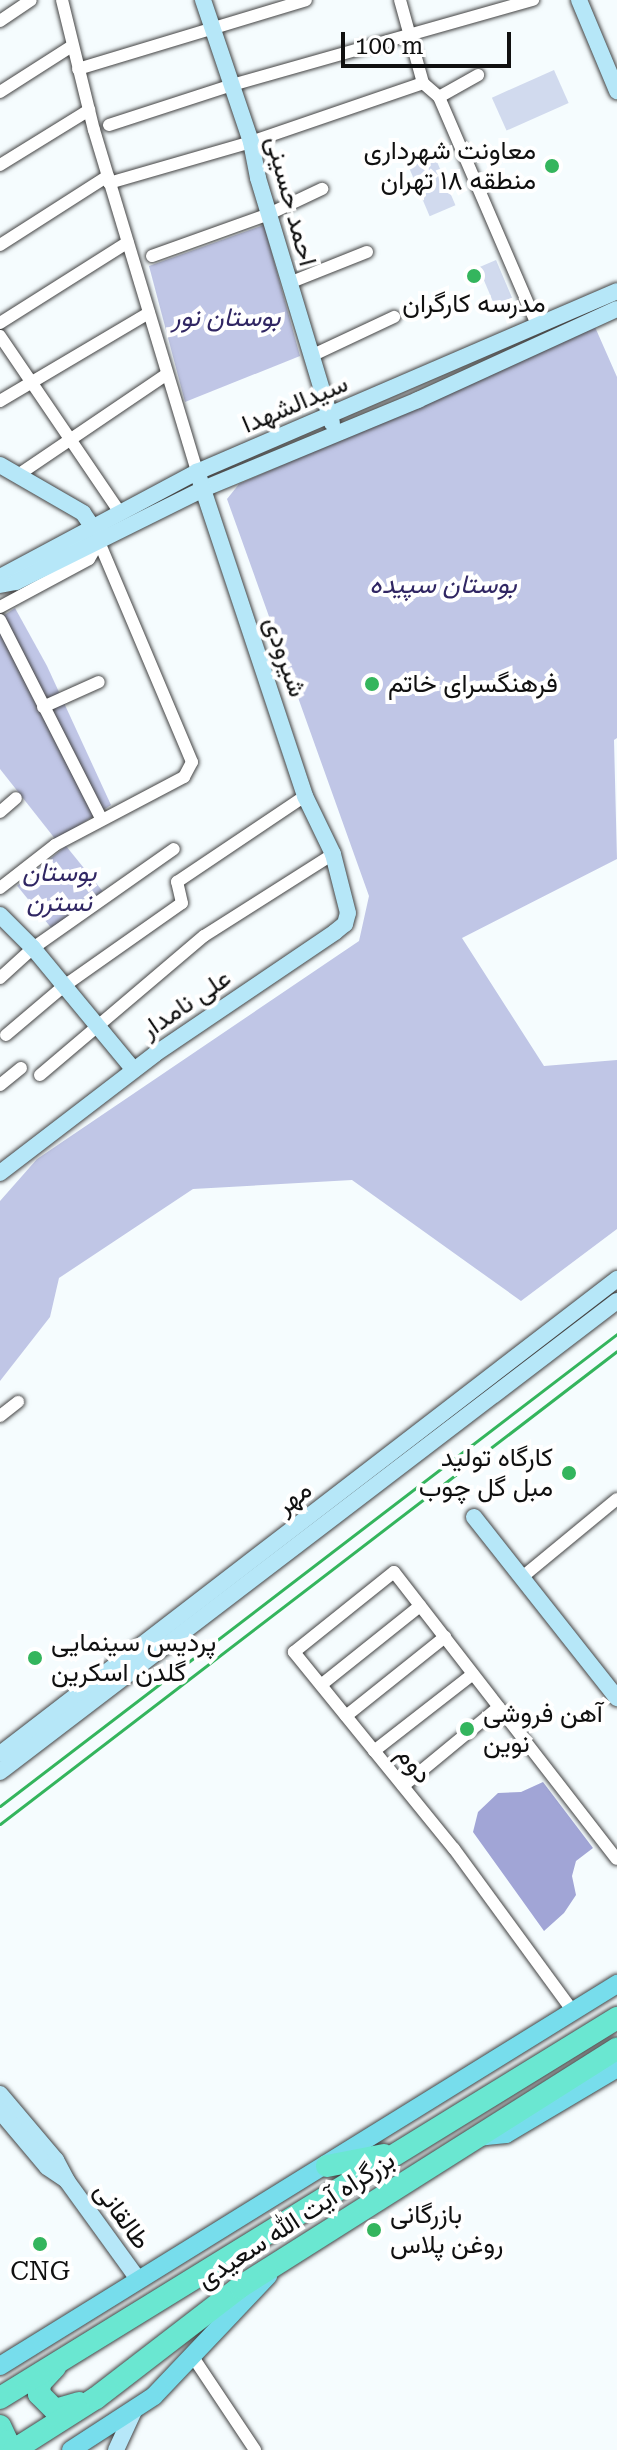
<!DOCTYPE html>
<meta charset="utf-8">
<style>
body{margin:0}
#map{position:relative;width:617px;height:2450px;overflow:hidden;background:#f5fcfe;font-family:"Roboto Serif",Vazirmatn,serif}
div>[style]{position:absolute}
.green>*{inset:0;background:#c0c6e6;transform-origin:0 0}
.forest>*{inset:0;background:#a1a5d6}
.pitch>*{inset:0;background:#d1daee;transform-origin:0 0}
.roads{filter:drop-shadow(0 0 2px #434343) drop-shadow(0 0 2px #434343)}
.street>*{height:12px;margin:-6px;padding:0 6px;transform-origin:6px;border-radius:6px;background:#fff}
.secondary>*{height:16px;margin:-8px;padding:0 8px;transform-origin:8px;border-radius:8px;background:#b6e7f8}
.primary>*{height:18px;margin:-9px;padding:0 9px;transform-origin:9px;border-radius:9px;background:#77ddec}
.highway>*{height:22px;margin:-11px;padding:0 11px;transform-origin:11px;border-radius:11px;background:#6ae7d1}
.rail>*{height:3px;margin:-1.5px;padding:0 1.5px;transform-origin:1.5px;border-radius:1.5px;background:#34b55d}
.dots>*{width:22px;height:22px;translate:-50% -50%;box-sizing:border-box;border:4px solid #fff;border-radius:50%}
span{translate:-50% -50%;white-space:nowrap;text-align:center;line-height:1.15;-webkit-text-stroke:8px #fff;paint-order:stroke}
.poi-label{font-size:26px;color:#101010}
.right{translate:-100% -50%;text-align:right}
.left{translate:0 -50%;text-align:left}
.street-label{font-size:26px;color:#101010}
.park-label{font-size:26px;color:#302663;font-style:italic}
.scale{position:absolute;left:341px;top:32px;width:170px;height:36px;box-sizing:border-box;border:4px solid #101010;border-top:0;padding-left:10px;font-size:24px;line-height:28px;white-space:nowrap;color:#101010;-webkit-text-stroke:6px #fff;paint-order:stroke}
</style>
<div id="map">
<div class="green">
<i style="clip-path:polygon(264px 225px,300px 356px,185px 402px,149px 266px)"></i>
<i style="clip-path:polygon(595px 327px,617px 377px,617px 738px,614px 740px,617px 859px,462px 938px,544px 1066px,617px 1060px,617px 1229px,521px 1301px,352px 1180px,193px 1189px,59px 1278px,50px 1317px,0 1381px,0 1201px,37px 1159px,359px 941px,369px 896px,227px 499px,239px 484px)"></i>
<i style="clip-path:polygon(15px 608px,47px 666px,111px 805px,56px 840px,0 769px,0 618px)"></i>
<i style="left:66px;top:846px;width:58px;height:63px;rotate:51deg"></i>
</div>
<div class="forest">
<i style="clip-path:polygon(543px 1782px,593px 1848px,576px 1861px,572px 1876px,576px 1895px,564px 1913px,544px 1931px,473px 1832px,478px 1812px,498px 1793px,521px 1792px)"></i>
</div>
<div class="pitch">
<i style="left:554px;top:70px;width:36px;height:68px;rotate:66deg"></i>
<i style="left:432px;top:150px;width:60px;height:28px;rotate:67deg"></i>
<i style="left:496px;top:260px;width:41px;height:19px;rotate:67deg"></i>
</div>
<div class="roads">
<div class="street">
<i style="left:62px;top:0;width:134px;rotate:76.2deg"></i>
<i style="left:94px;top:130px;width:357px;rotate:73.2deg"></i>
<i style="left:400px;top:0;width:86px;rotate:74.5deg"></i>
<i style="left:0;top:21px;width:37px;rotate:-34deg"></i>
<i style="left:78px;top:69px;width:238px;rotate:-16.8deg"></i>
<i style="left:423px;top:83px;width:21px;rotate:41deg"></i>
<i style="left:439px;top:97px;width:248px;rotate:66.7deg"></i>
<i style="left:0;top:92px;width:85px;rotate:-32.6deg"></i>
<i style="left:439px;top:97px;width:45px;rotate:-29.4deg"></i>
<i style="left:109px;top:125px;width:129px;rotate:-18deg"></i>
<i style="left:232px;top:85px;width:313px;rotate:-15.8deg"></i>
<i style="left:0;top:165px;width:105px;rotate:-31.7deg"></i>
<i style="left:109px;top:183px;width:148px;rotate:-16.1deg"></i>
<i style="left:251px;top:142px;width:182px;rotate:-18.9deg"></i>
<i style="left:0;top:245px;width:128px;rotate:-32.6deg"></i>
<i style="left:152px;top:256px;width:124px;rotate:-19.7deg"></i>
<i style="left:269px;top:214px;width:59px;rotate:-25.3deg"></i>
<i style="left:289px;top:283px;width:84px;rotate:-21.7deg"></i>
<i style="left:0;top:323px;width:151px;rotate:-32.3deg"></i>
<i style="left:0;top:336px;width:215px;rotate:55.8deg"></i>
<i style="left:311px;top:356px;width:92px;rotate:-25.2deg"></i>
<i style="left:0;top:401px;width:173px;rotate:-30.6deg"></i>
<i style="left:18px;top:475px;width:180px;rotate:-34.1deg"></i>
<i style="left:0;top:607px;width:101px;rotate:-28.3deg"></i>
<i style="left:89px;top:559px;width:20px;rotate:-60deg"></i>
<i style="left:0;top:620px;width:222px;rotate:63deg"></i>
<i style="left:43px;top:707px;width:61px;rotate:-24.1deg"></i>
<i style="left:0;top:812px;width:21px;rotate:-41deg"></i>
<i style="left:0;top:888px;width:70px;rotate:-38deg"></i>
<i style="left:55px;top:845px;width:146px;rotate:-27.8deg"></i>
<i style="left:184px;top:777px;width:17px;rotate:-62deg"></i>
<i style="left:192px;top:762px;width:239px;rotate:-112.9deg"></i>
<i style="left:0;top:978px;width:45px;rotate:-42.3deg"></i>
<i style="left:33px;top:948px;width:172px;rotate:-35.1deg"></i>
<i style="left:6px;top:1035px;width:76px;rotate:-40.2deg"></i>
<i style="left:64px;top:986px;width:144px;rotate:-35.1deg"></i>
<i style="left:182px;top:903px;width:22px;rotate:-103deg"></i>
<i style="left:177px;top:882px;width:154px;rotate:-33.9deg"></i>
<i style="left:40px;top:1075px;width:215px;rotate:-40.3deg"></i>
<i style="left:204px;top:936px;width:153px;rotate:-32.4deg"></i>
<i style="left:0;top:1085px;width:27px;rotate:-39deg"></i>
<i style="left:0;top:1416px;width:23px;rotate:-38deg"></i>
<i style="left:521px;top:1578px;width:124px;rotate:-39.5deg"></i>
<i style="left:321px;top:1685px;width:127px;rotate:-38.6deg"></i>
<i style="left:346px;top:1716px;width:127px;rotate:-38.6deg"></i>
<i style="left:374px;top:1751px;width:125px;rotate:-37.9deg"></i>
<i style="left:403px;top:1786px;width:124px;rotate:-39.5deg"></i>
<i style="left:572px;top:2010px;width:200px;rotate:-126.2deg"></i>
<i style="left:454px;top:1849px;width:254px;rotate:-129.1deg"></i>
<i style="left:294px;top:1652px;width:128px;rotate:-38.7deg"></i>
<i style="left:394px;top:1572px;width:363px;rotate:52.2deg"></i>
<i style="left:193px;top:2357px;width:112px;rotate:56.3deg"></i>
</div>
<div class="secondary">
<i style="left:203px;top:0;width:150px;rotate:71.3deg"></i>
<i style="left:251px;top:142px;width:37px;rotate:79deg"></i>
<i style="left:258px;top:178px;width:256px;rotate:73.2deg"></i>
<i style="left:579px;top:0;width:99px;rotate:67.3deg"></i>
<i style="left:0;top:465px;width:96px;rotate:30deg"></i>
<i style="left:83px;top:513px;width:18px;rotate:56deg"></i>
<i style="left:0;top:577px;width:223px;rotate:-28.1deg"></i>
<i style="left:197px;top:472px;width:457px;rotate:-23.3deg"></i>
<i style="left:0;top:585px;width:16px;rotate:-11deg"></i>
<i style="left:16px;top:582px;width:209px;rotate:-26.4deg"></i>
<i style="left:203px;top:489px;width:233px;rotate:-22.5deg"></i>
<i style="left:418px;top:400px;width:219px;rotate:-24.6deg"></i>
<i style="left:0;top:915px;width:47px;rotate:45deg"></i>
<i style="left:33px;top:948px;width:158px;rotate:50.4deg"></i>
<i style="left:0;top:1173px;width:195px;rotate:-37.5deg"></i>
<i style="left:155px;top:1054px;width:217px;rotate:-34.1deg"></i>
<i style="left:335px;top:932px;width:13px;rotate:-39deg"></i>
<i style="left:345px;top:924px;width:11px;rotate:-75deg"></i>
<i style="left:348px;top:913px;width:61px;rotate:-104.3deg"></i>
<i style="left:333px;top:854px;width:64px;rotate:-115.8deg"></i>
<i style="left:305px;top:796px;width:342px;rotate:-108.4deg"></i>
<i style="left:474px;top:1517px;width:231px;rotate:51.7deg"></i>
<i style="left:0;top:1754px;width:779px;rotate:-37.59deg"></i>
<i style="left:0;top:1772px;width:776px;rotate:-37.36deg"></i>
<i style="left:0;top:2094px;width:87px;rotate:49.7deg"></i>
<i style="left:56px;top:2160px;width:24px;rotate:62deg"></i>
<i style="left:67px;top:2181px;width:121px;rotate:54.1deg"></i>
<i style="left:0;top:2111px;width:73px;rotate:50deg"></i>
<i style="left:47px;top:2167px;width:22px;rotate:34deg"></i>
<i style="left:116px;top:2450px;width:43px;rotate:-65.2deg"></i>
</div>
<div class="primary">
<i style="left:478px;top:2137px;width:28px;rotate:-6deg"></i>
<i style="left:506px;top:2134px;width:129px;rotate:-30.7deg"></i>
<i style="left:0;top:2366px;width:726px;rotate:-31.76deg"></i>
<i style="left:71px;top:2450px;width:99px;rotate:-33deg"></i>
<i style="left:154px;top:2396px;width:166px;rotate:-46.5deg"></i>
</div>
<div class="highway">
<i style="left:327px;top:2166px;width:58px;rotate:-10.9deg"></i>
<i style="left:55px;top:2367px;width:22px;rotate:133deg"></i>
<i style="left:40px;top:2383px;width:11px;rotate:95deg"></i>
<i style="left:39px;top:2394px;width:23px;rotate:45deg"></i>
<i style="left:55px;top:2410px;width:25px;rotate:-16deg"></i>
<i style="left:0;top:2398px;width:725px;rotate:-31.63deg"></i>
<i style="left:0;top:2426px;width:17px;rotate:65deg"></i>
<i style="left:7px;top:2441px;width:9px;rotate:108deg"></i>
<i style="left:14px;top:2450px;width:97px;rotate:-32.4deg"></i>
<i style="left:96px;top:2398px;width:182px;rotate:-37.6deg"></i>
<i style="left:240px;top:2287px;width:446px;rotate:-32.3deg"></i>
</div>
</div>
<div class="rail">
<i style="left:0;top:1806px;width:777px;rotate:-37.42deg"></i>
<i style="left:0;top:1824px;width:777px;rotate:-37.47deg"></i>
</div>
<div class="dots">
<i style="left:552px;top:166px;background:#34b55d"></i>
<i style="left:474px;top:276px;background:#34b55d"></i>
<i style="left:372px;top:684px;background:#34b55d"></i>
<i style="left:569px;top:1473px;background:#34b55d"></i>
<i style="left:35px;top:1658px;background:#34b55d"></i>
<i style="left:467px;top:1729px;background:#34b55d"></i>
<i style="left:374px;top:2230px;background:#34b55d"></i>
<i style="left:40px;top:2244px;background:#34b55d"></i>
</div>
<div class="poi-label">
<span class="right" style="left:536px;top:166px">معاونت شهرداری<br>منطقه ۱۸ تهران</span>
<span style="left:474px;top:304px">مدرسه کارگران</span>
<span class="left" style="left:388px;top:684px">فرهنگسرای خاتم</span>
<span class="right" style="left:553px;top:1473px">کارگاه تولید<br>مبل گل چوب</span>
<span class="left" style="left:51px;top:1658px">پردیس سینمایی<br>گلدن اسکرین</span>
<span class="left" style="left:483px;top:1729px">آهن فروشی<br>نوین</span>
<span class="left" style="left:390px;top:2230px">بازرگانی<br>روغن پلاس</span>
<span style="left:40px;top:2272px">CNG</span>
</div>
<div class="street-label">
<span style="left:291px;top:201px;rotate:75deg">احمد حسینی</span>
<span style="left:295px;top:404px;rotate:-23deg">سیدالشهدا</span>
<span style="left:285px;top:657px;rotate:71deg">شیرودی</span>
<span style="left:186px;top:1004px;rotate:-34deg">علی نامدار</span>
<span style="left:294px;top:1498px;rotate:-38deg">مهر</span>
<span style="left:414px;top:1765px;rotate:51deg">دوم</span>
<span style="left:122px;top:2216px;rotate:54deg">طالقانی</span>
<span style="left:296px;top:2220px;rotate:-33deg">بزرگراه آیت الله سعیدی</span>
</div>
<div class="park-label">
<span style="left:226px;top:318px">بوستان نور</span>
<span style="left:443px;top:585px">بوستان سپیده</span>
<span style="left:59px;top:888px">بوستان<br>نسترن</span>
</div>
<div class="scale">100 m</div>
</div>
